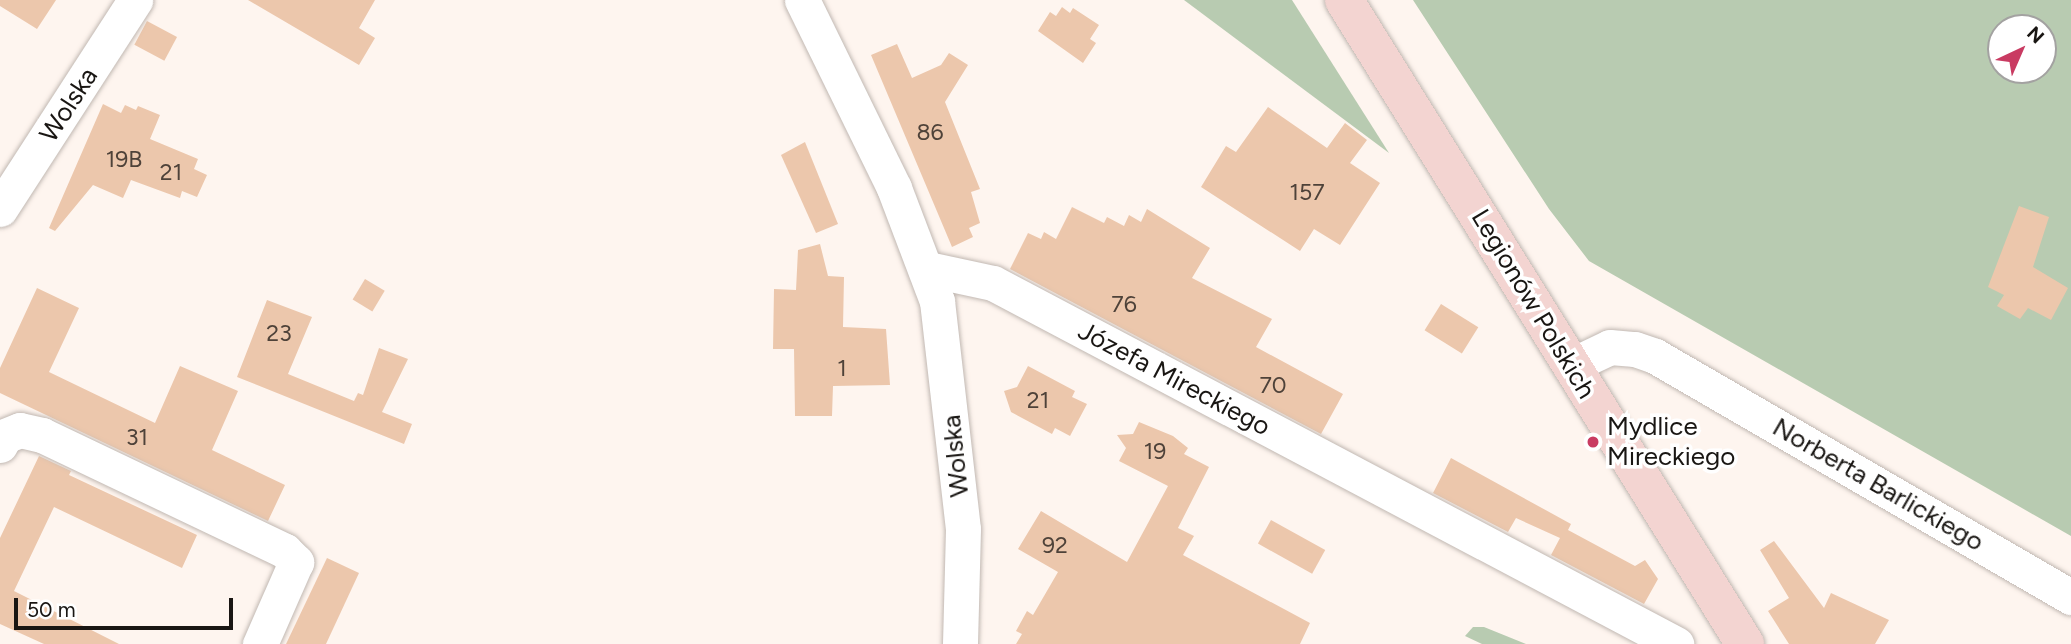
<!DOCTYPE html>
<meta charset="utf-8">
<style>
body{margin:0}
#map{position:relative;width:2071px;height:644px;overflow:hidden;background:#fef5ef;font-family:Figtree,sans-serif}
div>[style]{position:absolute}
.green>*{inset:0;background:#b8cbb1}
.building>*{inset:0;background:#ecc7ac;transform-origin:0 0}
.roads{filter:drop-shadow(0 0 2px #c1b8b2) drop-shadow(0 0 2px #c1b8b2)}
.street>*{height:35px;margin:-17.5px;padding:0 17.5px;transform-origin:17.5px;border-radius:17.5px;background:#fff}
.secondary>*{height:38px;margin:-19px;padding:0 19px;transform-origin:19px;border-radius:19px;background:#f3d4d1}
.dots>*{width:19px;height:19px;translate:-50% -50%;box-sizing:border-box;border:4px solid #fff;border-radius:50%}
span{translate:-50% -50%;white-space:nowrap;text-align:center;line-height:1.15;-webkit-text-stroke:7px #fff;paint-order:stroke}
.number-label{font-size:23px;color:#4e4239}
.number-label span{-webkit-text-stroke-width:0}
.street-label{font-size:26px;color:#191613}
.poi-label{font-size:26px;color:#191613}
.left{translate:0 -50%;text-align:left}
.north{position:absolute;left:1987px;top:14px;width:70px;height:70px;box-sizing:border-box;background:#fff;border:2px solid #a3a2a1;border-radius:50%;rotate:44deg;font-size:19px;font-weight:700;line-height:28px;text-align:center;color:#191613}
.north::after{content:'';display:block;margin:auto;width:24px;height:32px;background:#c93b62;clip-path:polygon(50% 0,100% 100%,50% 72%,0 100%)}
.scale{position:absolute;left:14px;top:598px;width:219px;height:32px;box-sizing:border-box;border:4px solid #191613;border-top:0;padding-left:9px;font-size:21px;line-height:24px;white-space:nowrap;color:#191613;-webkit-text-stroke:5px #fff;paint-order:stroke}
</style>
<div id="map">
<div class="green">
<i style="clip-path:polygon(1184px 0,1292px 0,1389px 153px)"></i>
<i style="clip-path:polygon(evenodd,1413px 0,2071px 0,2071px 536px,1589px 261px,1549px 209px,1413px 0,2001px 28px,2043px 28px,2043px 70px,2001px 70px,2001px 28px)"></i>
<i style="clip-path:polygon(1473px 627px,1484px 627px,1526px 644px,1482px 644px,1465px 636px)"></i>
</div>
<div class="building">
<i style="clip-path:polygon(0 0,56px 0,37px 29px,0 6px)"></i>
<i style="clip-path:polygon(248px 0,375px 0,359px 28px,375px 38px,359px 65px)"></i>
<i style="clip-path:polygon(1062px 7px,1070px 13px,1073px 8px,1099px 25px,1090px 39px,1096px 43px,1083px 63px,1038px 31px,1050px 12px,1056px 16px)"></i>
<i style="left:147px;top:21px;width:34px;height:27px;rotate:28deg"></i>
<i style="clip-path:polygon(897px 44px,912px 78px,941px 65px,949px 53px,968px 65px,945px 102px,980px 189px,971px 192px,980px 223px,969px 228px,973px 237px,952px 247px,871px 55px)"></i>
<i style="clip-path:polygon(103px 104px,121px 113px,125px 105px,136px 110px,138px 106px,160px 115px,150px 139px,198px 159px,194px 169px,207px 175px,197px 197px,182px 191px,180px 198px,131px 180px,123px 198px,93px 185px,55px 231px,49px 228px)"></i>
<i style="clip-path:polygon(1268px 107px,1327px 148px,1345px 123px,1367px 140px,1350px 163px,1380px 183px,1340px 245px,1314px 229px,1300px 251px,1201px 187px,1226px 146px,1236px 152px)"></i>
<i style="clip-path:polygon(805px 142px,838px 224px,816px 233px,781px 155px)"></i>
<i style="clip-path:polygon(2019px 206px,2049px 217px,2033px 267px,2068px 288px,2051px 320px,2028px 308px,2020px 319px,1997px 306px,2004px 295px,1988px 287px)"></i>
<i style="clip-path:polygon(1072px 207px,1104px 223px,1107px 217px,1124px 226px,1129px 215px,1141px 222px,1147px 209px,1210px 248px,1192px 278px,1272px 319px,1256px 347px,1343px 394px,1321px 434px,1010px 269px,1028px 233px,1041px 239px,1044px 232px,1056px 239px)"></i>
<i style="clip-path:polygon(820px 244px,828px 276px,844px 277px,843px 327px,886px 329px,890px 385px,833px 386px,832px 416px,795px 416px,794px 349px,773px 349px,774px 289px,796px 290px,798px 250px)"></i>
<i style="left:365px;top:279px;width:23px;height:24px;rotate:31deg"></i>
<i style="clip-path:polygon(37px 288px,79px 308px,49px 372px,155px 423px,180px 366px,238px 391px,212px 450px,285px 485px,268px 521px,0 393px,0 368px)"></i>
<i style="clip-path:polygon(267px 300px,312px 317px,288px 374px,354px 401px,358px 393px,363px 395px,379px 348px,408px 359px,382px 412px,412px 424px,404px 444px,237px 377px)"></i>
<i style="left:1441px;top:304px;width:44px;height:31px;rotate:32deg"></i>
<i style="clip-path:polygon(1028px 366px,1075px 391px,1072px 397px,1087px 404px,1070px 436px,1055px 428px,1052px 434px,1011px 412px,1004px 391px,1017px 387px)"></i>
<i style="clip-path:polygon(1139px 422px,1173px 436px,1188px 448px,1184px 454px,1209px 467px,1178px 528px,1194px 536px,1183px 555px,1310px 623px,1300px 644px,1016px 644px,1022px 634px,1016px 631px,1027px 611px,1033px 615px,1058px 572px,1018px 549px,1041px 511px,1127px 562px,1168px 486px,1119px 461px,1126px 448px,1117px 435px,1133px 434px)"></i>
<i style="clip-path:polygon(39px 456px,71px 471px,69px 475px,197px 535px,182px 568px,54px 507px,14px 591px,119px 644px,44px 644px,0 624px,0 538px)"></i>
<i style="clip-path:polygon(1451px 458px,1571px 524px,1568px 530px,1635px 566px,1645px 560px,1658px 579px,1644px 604px,1551px 555px,1560px 538px,1516px 518px,1508px 532px,1433px 493px)"></i>
<i style="left:1271px;top:520px;width:62px;height:27px;rotate:29deg"></i>
<i style="clip-path:polygon(1774px 541px,1824px 608px,1831px 593px,1889px 620px,1875px 644px,1789px 644px,1768px 611px,1789px 598px,1760px 550px)"></i>
<i style="clip-path:polygon(327px 558px,359px 573px,326px 644px,286px 644px)"></i>
</div>
<div class="roads">
<div class="street">
<i style="left:802px;top:0;width:209px;rotate:63.9deg"></i>
<i style="left:894px;top:188px;width:121px;rotate:69.2deg"></i>
<i style="left:937px;top:301px;width:229px;rotate:83.5deg"></i>
<i style="left:963px;top:529px;width:115px;rotate:91.5deg"></i>
<i style="left:0;top:209px;width:249px;rotate:-57.1deg"></i>
<i style="left:928px;top:269px;width:66px;rotate:12.2deg"></i>
<i style="left:993px;top:283px;width:773px;rotate:27.86deg"></i>
<i style="left:1570px;top:366px;width:44px;rotate:-25.4deg"></i>
<i style="left:1610px;top:347px;width:25px;rotate:5deg"></i>
<i style="left:1635px;top:349px;width:21px;rotate:19deg"></i>
<i style="left:1655px;top:356px;width:481px;rotate:30.1deg"></i>
<i style="left:0;top:445px;width:10px;rotate:-61deg"></i>
<i style="left:5px;top:436px;width:16px;rotate:-22deg"></i>
<i style="left:20px;top:430px;width:23px;rotate:13deg"></i>
<i style="left:42px;top:435px;width:269px;rotate:25.5deg"></i>
<i style="left:285px;top:551px;width:16px;rotate:45deg"></i>
<i style="left:296px;top:562px;width:90px;rotate:113.7deg"></i>
</div>
<div class="secondary">
<i style="left:1344px;top:0;width:759px;rotate:58.09deg"></i>
</div>
</div>
<div class="dots">
<i style="left:1593px;top:442px;background:#c93b62"></i>
</div>
<div class="number-label">
<span style="left:930px;top:132px">86</span>
<span style="left:124px;top:159px">19B</span>
<span style="left:171px;top:172px">21</span>
<span style="left:1307px;top:192px">157</span>
<span style="left:1124px;top:304px">76</span>
<span style="left:279px;top:333px">23</span>
<span style="left:842px;top:368px">1</span>
<span style="left:1273px;top:385px">70</span>
<span style="left:1038px;top:400px">21</span>
<span style="left:137px;top:437px">31</span>
<span style="left:1155px;top:451px">19</span>
<span style="left:1055px;top:545px">92</span>
</div>
<div class="street-label">
<span style="left:69px;top:105px;rotate:-57deg">Wolska</span>
<span style="left:1533px;top:304px;rotate:59deg">Legionów Polskich</span>
<span style="left:1174px;top:379px;rotate:28deg">Józefa Mireckiego</span>
<span style="left:956px;top:456px;rotate:-96deg">Wolska</span>
<span style="left:1878px;top:485px;rotate:30deg">Norberta Barlickiego</span>
</div>
<div class="poi-label">
<span class="left" style="left:1607px;top:442px">Mydlice<br>Mireckiego</span>
</div>
<div class="north">N</div>
<div class="scale">50 m</div>
</div>
